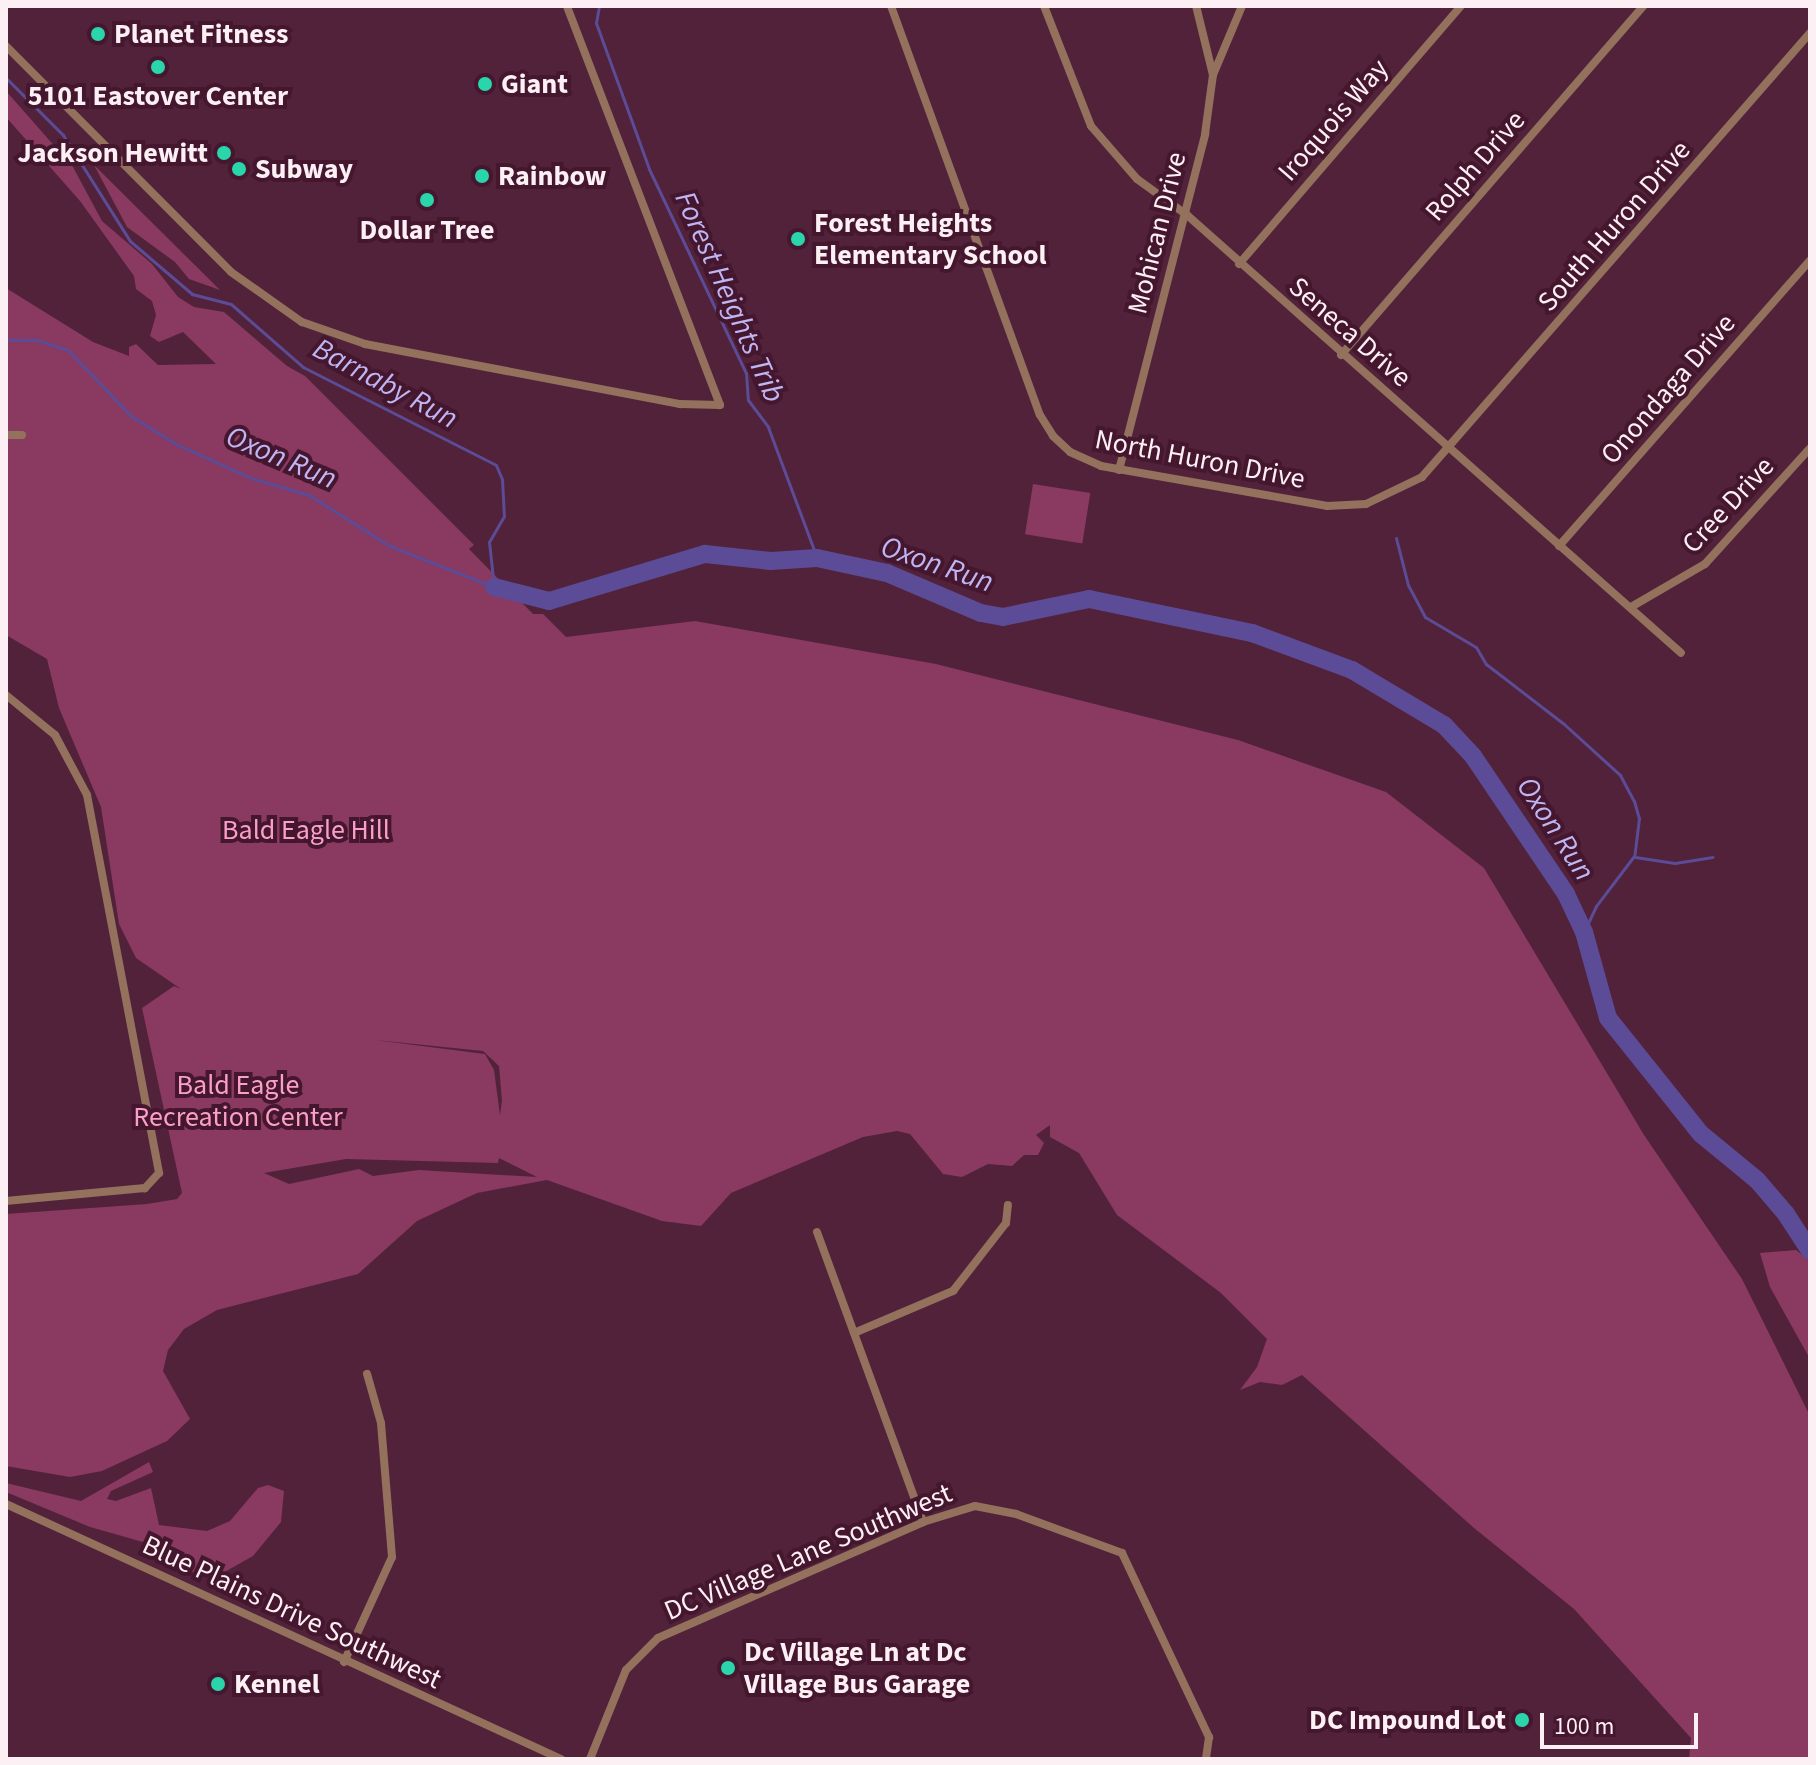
<!DOCTYPE html>
<style>
body{margin:0}
#map{position:relative;width:1816px;height:1765px;overflow:hidden;background:#512239;font-family:"Source Sans 3",sans-serif}
div>[style]{position:absolute}
.green>*{inset:0;background:#8a3961;transform-origin:0 0}
.stream>*{height:3px;margin:-1.5px;padding:0 1.5px;transform-origin:1.5px;border-radius:1.5px;background:#5c4b96}
.river>*{height:18px;margin:-9px;padding:0 9px;transform-origin:9px;border-radius:9px;background:#5c4b96}
.minor>*{height:8px;margin:-4px;padding:0 4px;transform-origin:4px;border-radius:4px;background:#93715c}
.dots>*{width:22px;height:22px;translate:-50% -50%;box-sizing:border-box;border:4px solid #45172e;border-radius:50%}
span{translate:-50% -50%;white-space:nowrap;text-align:center;line-height:1.15;-webkit-text-stroke:8px #45172e;paint-order:stroke}
.poi-label{font-size:28px;color:#fdf0f5;font-weight:700}
.left{translate:0 -50%;text-align:left}
.right{translate:-100% -50%;text-align:right}
.street-label{font-size:28px;color:#fdf0f5}
.park-label{font-size:28px;color:#fa9fc8}
.water-label{font-size:30px;color:#bfb5f4;font-style:italic}
.frame{position:absolute;inset:0;border:8px solid #fdf0f5;pointer-events:none}
.scale{position:absolute;left:1540px;top:1713px;width:158px;height:36px;box-sizing:border-box;border:4px solid #fdf0f5;border-top:0;padding-left:10px;font-size:24px;line-height:28px;white-space:nowrap;color:#fdf0f5;-webkit-text-stroke:6px #45172e;paint-order:stroke}
</style>
<div id="map">
<div class="green">
<i style="clip-path:polygon(evenodd,6px 91px,73px 167px,102px 221px,152px 264px,178px 297px,194px 307px,224px 312px,287px 366px,305px 376px,474px 545px,469px 549px,533px 614px,543px 614px,566px 637px,695px 621px,936px 664px,1238px 740px,1386px 792px,1484px 868px,1644px 1135px,1742px 1279px,1810px 1416px,1810px 1759px,1689px 1759px,1691px 1738px,1574px 1609px,1474px 1528px,1302px 1375px,1282px 1385px,1260px 1382px,1240px 1390px,1257px 1367px,1267px 1339px,1221px 1293px,1117px 1215px,1079px 1153px,1050px 1137px,1050px 1125px,1036px 1135px,1044px 1143px,1038px 1155px,1024px 1155px,1012px 1166px,988px 1164px,962px 1177px,943px 1174px,910px 1134px,897px 1131px,863px 1137px,731px 1193px,701px 1226px,662px 1221px,547px 1180px,477px 1193px,417px 1221px,358px 1274px,217px 1310px,184px 1329px,168px 1350px,163px 1371px,190px 1419px,167px 1441px,102px 1471px,70px 1477px,6px 1466px,6px 1214px,147px 1204px,177px 1199px,182px 1193px,142px 1008px,174px 986px,181px 989px,136px 958px,119px 924px,101px 807px,59px 708px,47px 659px,6px 635px,6px 288px,93px 342px,129px 356px,129px 347px,136px 344px,158px 365px,216px 364px,183px 332px,159px 342px,150px 336px,156px 315px,152px 301px,136px 289px,134px 276px,80px 201px,6px 117px,6px 91px,375px 1040px,483px 1051px,499px 1066px,502px 1101px,500px 1115px,494px 1070px,485px 1054px,375px 1040px,6px 91px,499px 1158px,537px 1177px,419px 1170px,373px 1176px,359px 1169px,289px 1184px,264px 1173px,346px 1159px,498px 1163px,499px 1158px)"></i>
<i style="clip-path:polygon(94px 165px,220px 290px,189px 279px,175px 262px,127px 227px)"></i>
<i style="left:1033px;top:484px;width:58px;height:51px;rotate:9deg"></i>
<i style="clip-path:polygon(1796px 1250px,1810px 1261px,1810px 1359px,1770px 1287px,1760px 1253px)"></i>
<i style="clip-path:polygon(149px 1462px,153px 1472px,111px 1491px,107px 1499px,116px 1501px,151px 1488px,159px 1525px,207px 1531px,230px 1521px,258px 1488px,268px 1485px,284px 1491px,281px 1522px,253px 1556px,221px 1574px,204px 1576px,180px 1567px,157px 1546px,90px 1527px,6px 1492px,6px 1483px,81px 1501px)"></i>
</div>
<div class="stream">
<i style="left:599px;top:6px;width:17px;rotate:100deg"></i>
<i style="left:596px;top:23px;width:155px;rotate:70deg"></i>
<i style="left:649px;top:169px;width:226px;rotate:64.6deg"></i>
<i style="left:746px;top:373px;width:27px;rotate:86deg"></i>
<i style="left:748px;top:400px;width:34px;rotate:53deg"></i>
<i style="left:768px;top:427px;width:140px;rotate:69.5deg"></i>
<i style="left:6px;top:78px;width:81px;rotate:45deg"></i>
<i style="left:63px;top:135px;width:125px;rotate:57.7deg"></i>
<i style="left:130px;top:241px;width:82px;rotate:40.5deg"></i>
<i style="left:192px;top:294px;width:40px;rotate:14.4deg"></i>
<i style="left:231px;top:304px;width:96px;rotate:41.2deg"></i>
<i style="left:303px;top:367px;width:216px;rotate:26.9deg"></i>
<i style="left:496px;top:465px;width:15px;rotate:67deg"></i>
<i style="left:502px;top:479px;width:37px;rotate:87deg"></i>
<i style="left:504px;top:516px;width:30px;rotate:120deg"></i>
<i style="left:489px;top:542px;width:45px;rotate:83.7deg"></i>
<i style="left:494px;top:587px;width:112px;rotate:-158.5deg"></i>
<i style="left:390px;top:546px;width:96px;rotate:-147.8deg"></i>
<i style="left:309px;top:495px;width:60px;rotate:-163.7deg"></i>
<i style="left:251px;top:478px;width:82px;rotate:-155.6deg"></i>
<i style="left:176px;top:444px;width:53px;rotate:-148.1deg"></i>
<i style="left:131px;top:416px;width:91px;rotate:-133.7deg"></i>
<i style="left:68px;top:350px;width:33px;rotate:-162deg"></i>
<i style="left:37px;top:340px;width:31px;rotate:180deg"></i>
<i style="left:1396px;top:538px;width:49px;rotate:75.7deg"></i>
<i style="left:1408px;top:585px;width:36px;rotate:62deg"></i>
<i style="left:1425px;top:617px;width:59px;rotate:30.5deg"></i>
<i style="left:1476px;top:647px;width:20px;rotate:60deg"></i>
<i style="left:1486px;top:664px;width:98px;rotate:37.6deg"></i>
<i style="left:1564px;top:724px;width:76px;rotate:42.3deg"></i>
<i style="left:1620px;top:775px;width:30px;rotate:62deg"></i>
<i style="left:1634px;top:801px;width:18px;rotate:74deg"></i>
<i style="left:1639px;top:818px;width:38px;rotate:97deg"></i>
<i style="left:1634px;top:856px;width:63px;rotate:127.2deg"></i>
<i style="left:1596px;top:906px;width:29px;rotate:115deg"></i>
<i style="left:1635px;top:857px;width:40px;rotate:8.5deg"></i>
<i style="left:1675px;top:863px;width:38px;rotate:-9deg"></i>
</div>
<div class="river">
<i style="left:494px;top:587px;width:57px;rotate:14.3deg"></i>
<i style="left:549px;top:601px;width:163px;rotate:-16.8deg"></i>
<i style="left:705px;top:554px;width:66px;rotate:6.1deg"></i>
<i style="left:771px;top:561px;width:46px;rotate:-3.7deg"></i>
<i style="left:817px;top:558px;width:72px;rotate:12.1deg"></i>
<i style="left:887px;top:573px;width:102px;rotate:23.1deg"></i>
<i style="left:981px;top:613px;width:22px;rotate:10deg"></i>
<i style="left:1003px;top:617px;width:88px;rotate:-11.8deg"></i>
<i style="left:1089px;top:599px;width:167px;rotate:11.8deg"></i>
<i style="left:1252px;top:633px;width:107px;rotate:20.3deg"></i>
<i style="left:1352px;top:670px;width:107px;rotate:30.9deg"></i>
<i style="left:1444px;top:725px;width:42px;rotate:46.9deg"></i>
<i style="left:1473px;top:756px;width:166px;rotate:56deg"></i>
<i style="left:1566px;top:894px;width:42px;rotate:64.7deg"></i>
<i style="left:1584px;top:932px;width:89px;rotate:74.4deg"></i>
<i style="left:1608px;top:1018px;width:149px;rotate:51.3deg"></i>
<i style="left:1701px;top:1134px;width:72px;rotate:39.4deg"></i>
<i style="left:1757px;top:1180px;width:45px;rotate:49.5deg"></i>
<i style="left:1786px;top:1214px;width:44px;rotate:57deg"></i>
</div>
<div class="minor">
<i style="left:891px;top:6px;width:435px;rotate:70deg"></i>
<i style="left:1040px;top:415px;width:25px;rotate:58deg"></i>
<i style="left:1053px;top:436px;width:23px;rotate:43deg"></i>
<i style="left:1070px;top:452px;width:34px;rotate:24deg"></i>
<i style="left:1101px;top:466px;width:230px;rotate:10deg"></i>
<i style="left:1327px;top:506px;width:39px;rotate:-3deg"></i>
<i style="left:1366px;top:504px;width:62px;rotate:-25.7deg"></i>
<i style="left:1422px;top:477px;width:590px;rotate:-48.85deg"></i>
<i style="left:1044px;top:6px;width:129px;rotate:68.6deg"></i>
<i style="left:1091px;top:126px;width:70px;rotate:49deg"></i>
<i style="left:1137px;top:179px;width:62px;rotate:35.8deg"></i>
<i style="left:1187px;top:215px;width:660px;rotate:41.56deg"></i>
<i style="left:6px;top:46px;width:319px;rotate:45.1deg"></i>
<i style="left:231px;top:272px;width:87px;rotate:35.2deg"></i>
<i style="left:302px;top:322px;width:67px;rotate:19.2deg"></i>
<i style="left:365px;top:344px;width:321px;rotate:10.8deg"></i>
<i style="left:680px;top:404px;width:40px;rotate:1.4deg"></i>
<i style="left:720px;top:405px;width:427px;rotate:-111deg"></i>
<i style="left:1213px;top:75px;width:75px;rotate:-67.2deg"></i>
<i style="left:1239px;top:264px;width:340px;rotate:-49.3deg"></i>
<i style="left:1341px;top:355px;width:462px;rotate:-49.1deg"></i>
<i style="left:6px;top:435px;width:16px"></i>
<i style="left:1119px;top:470px;width:347px;rotate:-75.6deg"></i>
<i style="left:1205px;top:134px;width:60px;rotate:-82.3deg"></i>
<i style="left:1213px;top:75px;width:71px;rotate:-103.8deg"></i>
<i style="left:1559px;top:546px;width:381px;rotate:-48.7deg"></i>
<i style="left:1631px;top:607px;width:86px;rotate:-30.2deg"></i>
<i style="left:1705px;top:564px;width:156px;rotate:-47.8deg"></i>
<i style="left:6px;top:695px;width:63px;rotate:39.2deg"></i>
<i style="left:55px;top:735px;width:68px;rotate:61.9deg"></i>
<i style="left:87px;top:795px;width:385px;rotate:79.2deg"></i>
<i style="left:159px;top:1173px;width:21px;rotate:133deg"></i>
<i style="left:145px;top:1188px;width:140px;rotate:174.7deg"></i>
<i style="left:817px;top:1232px;width:309px;rotate:69.9deg"></i>
<i style="left:854px;top:1333px;width:108px;rotate:-23deg"></i>
<i style="left:953px;top:1291px;width:86px;rotate:-52.1deg"></i>
<i style="left:1006px;top:1223px;width:18px;rotate:-84deg"></i>
<i style="left:6px;top:1504px;width:611px;rotate:24.68deg"></i>
<i style="left:344px;top:1662px;width:115px;rotate:-65.4deg"></i>
<i style="left:392px;top:1557px;width:134px;rotate:-94.7deg"></i>
<i style="left:381px;top:1423px;width:51px;rotate:-105.9deg"></i>
<i style="left:590px;top:1759px;width:96px;rotate:-68deg"></i>
<i style="left:626px;top:1670px;width:45px;rotate:-45deg"></i>
<i style="left:658px;top:1638px;width:289px;rotate:-23.6deg"></i>
<i style="left:923px;top:1522px;width:54px;rotate:-17.1deg"></i>
<i style="left:975px;top:1506px;width:42px;rotate:11deg"></i>
<i style="left:1016px;top:1514px;width:113px;rotate:20.2deg"></i>
<i style="left:1122px;top:1553px;width:204px;rotate:64.7deg"></i>
<i style="left:1209px;top:1737px;width:22px;rotate:98deg"></i>
</div>
<div class="dots">
<i style="left:98px;top:34px;background:#2ad5ac"></i>
<i style="left:158px;top:67px;background:#2ad5ac"></i>
<i style="left:485px;top:84px;background:#2ad5ac"></i>
<i style="left:224px;top:153px;background:#2ad5ac"></i>
<i style="left:239px;top:169px;background:#2ad5ac"></i>
<i style="left:482px;top:176px;background:#2ad5ac"></i>
<i style="left:427px;top:200px;background:#2ad5ac"></i>
<i style="left:798px;top:239px;background:#2ad5ac"></i>
<i style="left:728px;top:1668px;background:#2ad5ac"></i>
<i style="left:218px;top:1684px;background:#2ad5ac"></i>
<i style="left:1522px;top:1720px;background:#2ad5ac"></i>
</div>
<div class="poi-label">
<span class="left" style="left:114px;top:34px">Planet Fitness</span>
<span class="left" style="left:501px;top:84px">Giant</span>
<span style="left:158px;top:96px">5101 Eastover Center</span>
<span class="right" style="left:208px;top:153px">Jackson Hewitt</span>
<span class="left" style="left:255px;top:169px">Subway</span>
<span class="left" style="left:498px;top:176px">Rainbow</span>
<span class="left" style="left:814px;top:239px">Forest Heights<br>Elementary School</span>
<span style="left:427px;top:230px">Dollar Tree</span>
<span class="left" style="left:744px;top:1668px">Dc Village Ln at Dc<br>Village Bus Garage</span>
<span class="left" style="left:234px;top:1684px">Kennel</span>
<span class="right" style="left:1506px;top:1720px">DC Impound Lot</span>
</div>
<div class="street-label">
<span style="left:1333px;top:120px;rotate:-49deg">Iroquois Way</span>
<span style="left:1475px;top:166px;rotate:-49deg">Rolph Drive</span>
<span style="left:1614px;top:226px;rotate:-49deg">South Huron Drive</span>
<span style="left:1157px;top:233px;rotate:-76deg">Mohican Drive</span>
<span style="left:1350px;top:332px;rotate:41deg">Seneca Drive</span>
<span style="left:1668px;top:389px;rotate:-49deg">Onondaga Drive</span>
<span style="left:1200px;top:459px;rotate:11deg">North Huron Drive</span>
<span style="left:1728px;top:505px;rotate:-47deg">Cree Drive</span>
<span style="left:808px;top:1552px;rotate:-23deg">DC Village Lane Southwest</span>
<span style="left:292px;top:1612px;rotate:25deg">Blue Plains Drive Southwest</span>
</div>
<div class="park-label">
<span style="left:306px;top:830px">Bald Eagle Hill</span>
<span style="left:238px;top:1101px">Bald Eagle<br>Recreation Center</span>
</div>
<div class="water-label">
<span style="left:729px;top:297px;rotate:66deg">Forest Heights Trib</span>
<span style="left:385px;top:384px;rotate:28deg">Barnaby Run</span>
<span style="left:281px;top:458px;rotate:23deg">Oxon Run</span>
<span style="left:937px;top:565px;rotate:19deg">Oxon Run</span>
<span style="left:1555px;top:829px;rotate:57deg">Oxon Run</span>
</div>
<div class="frame"></div>
<div class="scale">100 m</div>
</div>
